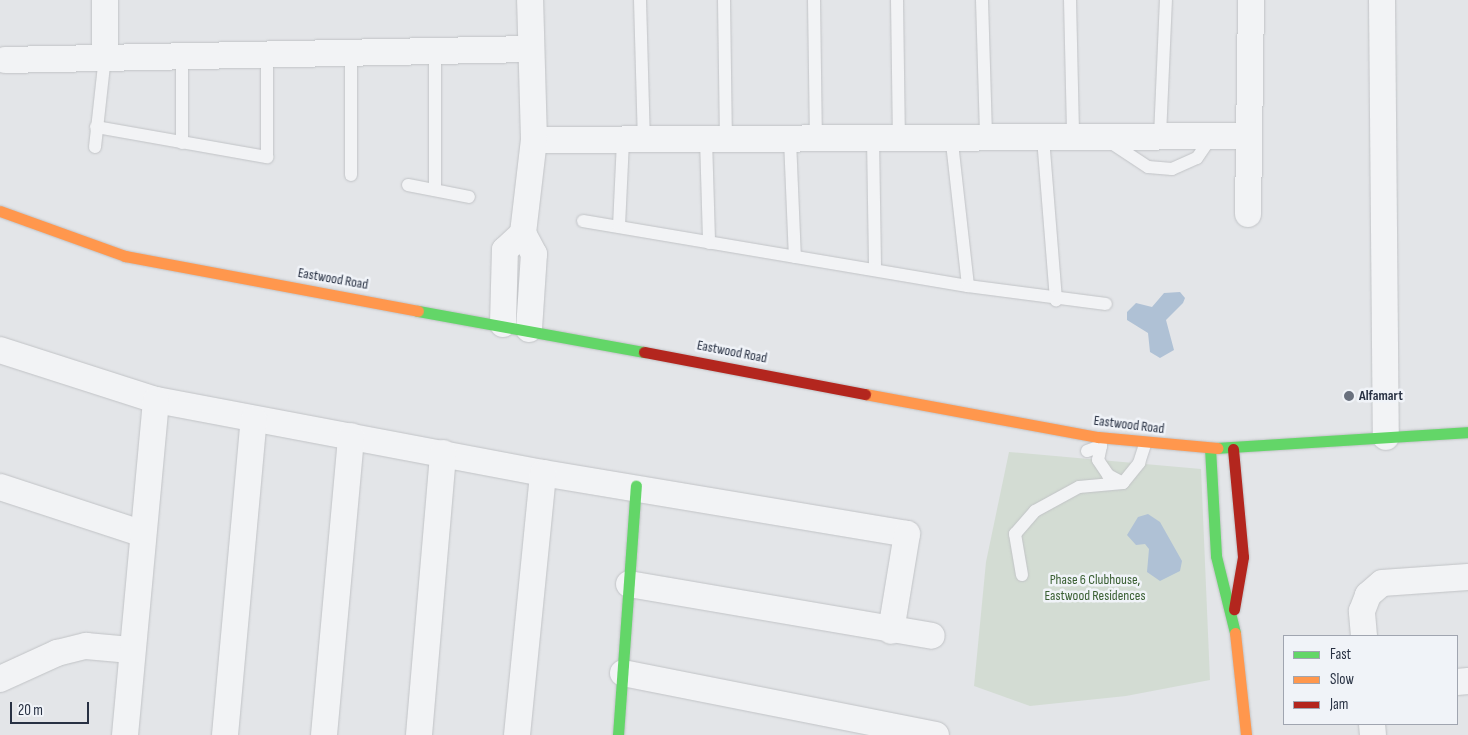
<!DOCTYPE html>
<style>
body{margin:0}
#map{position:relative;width:1468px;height:735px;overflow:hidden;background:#e3e5e8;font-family:"Sofia Sans Condensed",sans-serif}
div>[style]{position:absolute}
.green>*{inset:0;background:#d3dcd3}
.water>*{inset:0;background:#afc1d5}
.roads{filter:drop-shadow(0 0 1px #c1c3c6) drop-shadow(0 0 1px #c1c3c6)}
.lane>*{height:12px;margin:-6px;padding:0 6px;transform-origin:6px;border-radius:6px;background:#f2f3f5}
.street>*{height:26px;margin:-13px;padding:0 13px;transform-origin:13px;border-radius:13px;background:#f2f3f5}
.fast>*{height:11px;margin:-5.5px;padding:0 5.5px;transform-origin:5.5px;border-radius:5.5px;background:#63d668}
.slow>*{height:11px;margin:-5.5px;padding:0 5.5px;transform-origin:5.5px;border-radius:5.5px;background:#ff974d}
.jam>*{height:11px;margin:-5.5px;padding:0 5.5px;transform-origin:5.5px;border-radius:5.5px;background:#b3261e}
.dots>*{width:14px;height:14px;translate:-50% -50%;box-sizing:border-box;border:2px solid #f0f3f8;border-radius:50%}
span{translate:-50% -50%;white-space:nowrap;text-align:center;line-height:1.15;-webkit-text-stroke:5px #f0f3f8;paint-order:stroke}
.street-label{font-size:14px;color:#283143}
.poi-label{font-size:14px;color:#283143;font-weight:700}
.left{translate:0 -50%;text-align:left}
.park-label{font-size:14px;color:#3b6034}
.legend{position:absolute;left:1283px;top:635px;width:175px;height:90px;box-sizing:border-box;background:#f0f3f8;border:1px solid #a0a5b0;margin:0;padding:6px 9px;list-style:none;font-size:15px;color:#283143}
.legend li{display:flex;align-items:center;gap:10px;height:25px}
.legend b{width:25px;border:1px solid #a0a5b0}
.scale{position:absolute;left:10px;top:702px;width:79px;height:22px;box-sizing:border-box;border:2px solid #283143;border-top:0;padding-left:6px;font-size:15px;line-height:18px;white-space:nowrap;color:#283143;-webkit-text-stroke:4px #f0f3f8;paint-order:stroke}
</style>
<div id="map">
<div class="green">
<i style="clip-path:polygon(1009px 452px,1201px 469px,1210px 680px,1126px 696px,1030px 706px,974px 686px,986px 562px)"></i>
</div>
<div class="water">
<i style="clip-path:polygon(1180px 292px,1185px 298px,1183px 303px,1166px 320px,1174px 350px,1160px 358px,1150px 352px,1148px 333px,1127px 320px,1127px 312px,1136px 303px,1152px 307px,1164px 293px)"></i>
<i style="clip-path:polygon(1148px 514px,1160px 522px,1182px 561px,1180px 571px,1160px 581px,1147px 572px,1149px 549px,1145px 544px,1136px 545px,1127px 535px,1138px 517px)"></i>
</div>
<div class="roads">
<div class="lane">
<i style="left:640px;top:0;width:141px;rotate:88.4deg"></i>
<i style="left:724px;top:0;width:138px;rotate:89.2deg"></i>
<i style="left:814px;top:0;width:139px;rotate:89.2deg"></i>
<i style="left:897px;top:0;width:137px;rotate:89.2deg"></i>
<i style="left:982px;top:0;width:134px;rotate:88.3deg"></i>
<i style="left:1070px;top:0;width:137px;rotate:88.7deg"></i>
<i style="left:435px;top:51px;width:139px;rotate:90deg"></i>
<i style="left:351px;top:52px;width:123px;rotate:90deg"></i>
<i style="left:182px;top:53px;width:90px;rotate:90deg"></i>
<i style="left:96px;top:127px;width:174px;rotate:10deg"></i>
<i style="left:267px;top:157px;width:105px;rotate:-90deg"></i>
<i style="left:951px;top:134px;width:153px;rotate:83.6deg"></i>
<i style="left:1160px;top:136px;width:136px;rotate:-87.5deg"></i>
<i style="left:873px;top:138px;width:132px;rotate:89.1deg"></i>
<i style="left:1043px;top:138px;width:163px;rotate:85.4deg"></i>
<i style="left:706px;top:139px;width:104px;rotate:88.3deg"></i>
<i style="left:790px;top:140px;width:117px;rotate:87.6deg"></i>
<i style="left:1107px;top:140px;width:49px;rotate:33.4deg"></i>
<i style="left:1148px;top:167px;width:24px;rotate:5deg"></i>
<i style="left:1172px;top:169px;width:27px;rotate:-24deg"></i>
<i style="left:1197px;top:158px;width:25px;rotate:-56deg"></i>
<i style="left:95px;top:147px;width:91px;rotate:-83.7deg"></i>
<i style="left:408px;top:185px;width:62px;rotate:11.1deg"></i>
<i style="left:583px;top:221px;width:390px;rotate:9.6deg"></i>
<i style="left:968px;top:286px;width:139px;rotate:7.4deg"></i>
<i style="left:619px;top:226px;width:84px;rotate:-87.3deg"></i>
<i style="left:1087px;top:451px;width:15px;rotate:-20deg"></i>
<i style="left:1101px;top:446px;width:14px;rotate:102deg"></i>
<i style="left:1098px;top:460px;width:18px;rotate:56deg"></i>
<i style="left:1108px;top:475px;width:17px;rotate:28deg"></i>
<i style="left:1022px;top:575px;width:42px;rotate:-99.7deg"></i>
<i style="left:1015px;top:534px;width:30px;rotate:-49deg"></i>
<i style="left:1035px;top:511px;width:50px;rotate:-28.6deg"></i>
<i style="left:1079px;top:487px;width:44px;rotate:-5.2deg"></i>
<i style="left:1123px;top:483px;width:26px;rotate:-51deg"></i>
<i style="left:1139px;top:463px;width:20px;rotate:-72deg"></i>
</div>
<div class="street">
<i style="left:1382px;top:0;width:437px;rotate:89.5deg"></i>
<i style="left:105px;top:57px;width:57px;rotate:-90deg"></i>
<i style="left:5px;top:60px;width:524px;rotate:-1.2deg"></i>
<i style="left:534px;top:140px;width:714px;rotate:-0.32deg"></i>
<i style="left:1248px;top:214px;width:214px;rotate:-89.2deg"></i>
<i style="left:503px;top:324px;width:74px;rotate:-88.5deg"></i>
<i style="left:505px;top:250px;width:25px;rotate:-43deg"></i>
<i style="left:529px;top:329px;width:75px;rotate:-86.2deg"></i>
<i style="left:534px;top:254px;width:24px;rotate:-118deg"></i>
<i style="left:523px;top:233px;width:94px;rotate:-83.3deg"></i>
<i style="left:534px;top:140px;width:140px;rotate:-91.6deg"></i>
<i style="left:0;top:350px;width:164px;rotate:17.8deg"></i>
<i style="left:156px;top:400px;width:394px;rotate:10.7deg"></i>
<i style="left:543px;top:473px;width:369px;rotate:9.5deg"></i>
<i style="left:907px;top:534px;width:98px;rotate:99.4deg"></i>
<i style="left:0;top:487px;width:148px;rotate:18.1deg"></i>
<i style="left:629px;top:584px;width:307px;rotate:9.7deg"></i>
<i style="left:1364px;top:636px;width:25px;rotate:-95deg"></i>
<i style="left:1362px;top:611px;width:17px;rotate:-69deg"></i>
<i style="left:1368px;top:595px;width:18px;rotate:-41deg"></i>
<i style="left:1382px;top:583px;width:86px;rotate:-4deg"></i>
<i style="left:623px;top:673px;width:319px;rotate:11.2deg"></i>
<i style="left:0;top:679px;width:63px;rotate:-24.5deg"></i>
<i style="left:57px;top:653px;width:30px;rotate:-14deg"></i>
<i style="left:86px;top:646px;width:45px;rotate:5.1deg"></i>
<i style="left:1457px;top:682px;width:11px;rotate:-5deg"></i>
<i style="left:1372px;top:724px;width:11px;rotate:85deg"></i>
<i style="left:125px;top:735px;width:336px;rotate:-84.7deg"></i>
<i style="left:225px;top:735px;width:317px;rotate:-84.8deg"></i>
<i style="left:324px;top:735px;width:300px;rotate:-84.8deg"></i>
<i style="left:419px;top:735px;width:283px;rotate:-85.1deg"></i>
<i style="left:517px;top:735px;width:263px;rotate:-84.3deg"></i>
</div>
<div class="fast">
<i style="left:418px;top:311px;width:230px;rotate:10.3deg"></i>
<i style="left:1210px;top:448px;width:108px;rotate:86.8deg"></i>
<i style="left:1216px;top:556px;width:79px;rotate:76.1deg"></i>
<i style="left:1217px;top:448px;width:252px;rotate:-3.6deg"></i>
<i style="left:618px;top:735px;width:250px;rotate:-85.9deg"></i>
</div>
<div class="slow">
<i style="left:0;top:211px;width:133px;rotate:19.8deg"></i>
<i style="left:125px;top:256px;width:298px;rotate:10.6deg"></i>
<i style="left:865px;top:394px;width:237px;rotate:10.5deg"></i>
<i style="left:1098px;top:437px;width:120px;rotate:5.3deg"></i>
<i style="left:1235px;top:633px;width:103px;rotate:83.8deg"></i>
</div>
<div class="jam">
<i style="left:644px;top:352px;width:225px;rotate:10.8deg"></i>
<i style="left:1233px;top:449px;width:108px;rotate:84.7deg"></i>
<i style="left:1243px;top:557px;width:53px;rotate:99.8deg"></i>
</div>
</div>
<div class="dots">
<i style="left:1349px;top:396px;background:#69707d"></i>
</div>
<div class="street-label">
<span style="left:333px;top:279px;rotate:10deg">Eastwood Road</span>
<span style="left:732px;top:352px;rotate:11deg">Eastwood Road</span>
<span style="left:1129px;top:425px;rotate:7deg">Eastwood Road</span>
</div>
<div class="poi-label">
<span class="left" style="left:1359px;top:396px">Alfamart</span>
</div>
<div class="park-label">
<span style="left:1095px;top:588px">Phase 6 Clubhouse,<br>Eastwood Residences</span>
</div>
<ul class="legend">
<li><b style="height:6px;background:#63d668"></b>Fast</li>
<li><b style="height:6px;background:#ff974d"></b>Slow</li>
<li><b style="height:6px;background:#b3261e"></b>Jam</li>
</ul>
<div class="scale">20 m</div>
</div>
